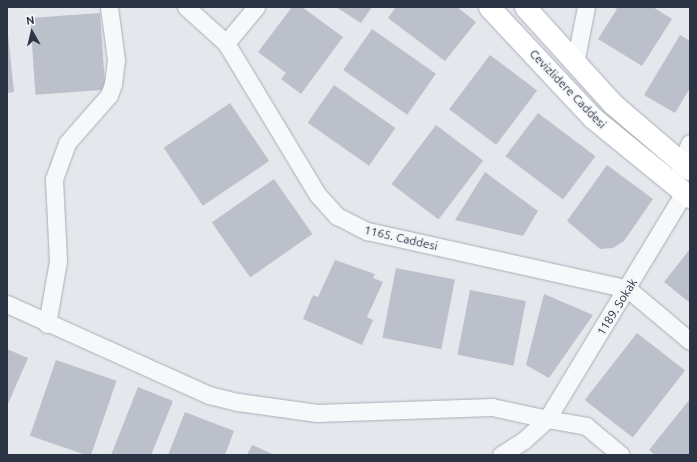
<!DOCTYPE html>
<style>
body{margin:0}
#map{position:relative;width:697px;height:462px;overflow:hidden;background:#e4e7ec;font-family:Ubuntu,sans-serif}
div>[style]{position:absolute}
.building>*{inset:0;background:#bbc0ca;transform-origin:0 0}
.roads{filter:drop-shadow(0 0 1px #a9aeb7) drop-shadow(0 0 1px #a9aeb7)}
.minor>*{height:17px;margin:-8.5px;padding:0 8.5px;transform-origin:8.5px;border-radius:8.5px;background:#f7f8fa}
.major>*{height:21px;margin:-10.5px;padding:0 10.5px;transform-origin:10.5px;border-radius:10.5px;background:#fff}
span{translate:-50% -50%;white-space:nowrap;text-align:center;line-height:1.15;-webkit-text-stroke:4px #f4f6f9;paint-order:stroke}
.street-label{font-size:12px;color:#2b3445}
.frame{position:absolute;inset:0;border:8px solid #2b3445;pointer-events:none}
.north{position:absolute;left:12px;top:12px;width:40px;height:40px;-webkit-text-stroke:3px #f4f6f9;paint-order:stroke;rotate:352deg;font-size:11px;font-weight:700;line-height:16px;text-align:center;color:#2b3445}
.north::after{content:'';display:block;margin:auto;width:14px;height:18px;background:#2b3445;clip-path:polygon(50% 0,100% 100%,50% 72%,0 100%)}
</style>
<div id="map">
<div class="building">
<i style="clip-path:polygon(292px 7px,302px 7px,343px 37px,301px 94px,281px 79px,286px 73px,258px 52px)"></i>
<i style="clip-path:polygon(336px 7px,372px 7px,361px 23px)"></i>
<i style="clip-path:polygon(396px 7px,457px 7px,476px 22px,445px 61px,388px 18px)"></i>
<i style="clip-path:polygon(613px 7px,653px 7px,672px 19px,642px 66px,598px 39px,617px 9px)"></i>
<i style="left:100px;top:13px;width:77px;height:70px;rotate:86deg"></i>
<i style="clip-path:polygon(7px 25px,14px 92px,7px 93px)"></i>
<i style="left:372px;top:29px;width:78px;height:50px;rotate:35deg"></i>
<i style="clip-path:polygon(680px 35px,690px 41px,690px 88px,675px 113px,644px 95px)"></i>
<i style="left:490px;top:55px;width:59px;height:68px;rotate:37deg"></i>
<i style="left:334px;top:85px;width:75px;height:46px;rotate:35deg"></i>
<i style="left:230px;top:103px;width:70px;height:80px;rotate:56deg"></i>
<i style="left:538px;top:113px;width:72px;height:54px;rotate:37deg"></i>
<i style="left:436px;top:125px;width:59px;height:74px;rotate:37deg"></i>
<i style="clip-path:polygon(607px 165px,653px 199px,624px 241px,613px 248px,600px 249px,567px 221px)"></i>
<i style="clip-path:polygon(485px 172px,538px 211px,523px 236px,455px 220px)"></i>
<i style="left:274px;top:179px;width:67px;height:76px;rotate:55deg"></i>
<i style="clip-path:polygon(690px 249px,690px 303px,664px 282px)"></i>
<i style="clip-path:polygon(335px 260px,375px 274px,373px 278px,383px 282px,367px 317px,373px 320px,362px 345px,303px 319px,313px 295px,318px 297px)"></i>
<i style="left:396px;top:268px;width:60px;height:71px;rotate:11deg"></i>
<i style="left:470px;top:290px;width:57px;height:66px;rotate:11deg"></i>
<i style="clip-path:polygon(544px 294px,593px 315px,549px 378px,526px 365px)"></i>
<i style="left:637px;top:333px;width:61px;height:85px;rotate:38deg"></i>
<i style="clip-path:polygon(7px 349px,28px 358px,7px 406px)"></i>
<i style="left:56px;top:360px;width:64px;height:80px;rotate:19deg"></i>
<i style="clip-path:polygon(138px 387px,173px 401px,151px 455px,111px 455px)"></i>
<i style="clip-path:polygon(690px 399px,690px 455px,655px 455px,649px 450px)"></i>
<i style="clip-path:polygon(185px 412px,234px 431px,225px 455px,168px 455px)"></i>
<i style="clip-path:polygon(252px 445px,275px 455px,247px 455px)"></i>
</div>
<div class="roads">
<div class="minor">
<i style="left:186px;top:7px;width:54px;rotate:42deg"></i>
<i style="left:226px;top:43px;width:176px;rotate:58.9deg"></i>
<i style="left:317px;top:194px;width:30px;rotate:48deg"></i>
<i style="left:337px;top:216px;width:34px;rotate:27deg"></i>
<i style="left:367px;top:231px;width:267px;rotate:12.5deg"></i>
<i style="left:628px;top:289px;width:81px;rotate:40deg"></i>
<i style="left:226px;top:43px;width:47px;rotate:-50.2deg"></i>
<i style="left:575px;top:63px;width:57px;rotate:-78.9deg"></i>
<i style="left:680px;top:165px;width:24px;rotate:-66deg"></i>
<i style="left:7px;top:304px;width:222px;rotate:24.3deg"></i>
<i style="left:209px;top:395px;width:30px;rotate:14deg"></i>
<i style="left:238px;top:402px;width:80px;rotate:7.9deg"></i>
<i style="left:317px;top:413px;width:175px;rotate:-2deg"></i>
<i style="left:492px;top:407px;width:56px;rotate:12.3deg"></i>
<i style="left:547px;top:419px;width:264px;rotate:-58.8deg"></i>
<i style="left:47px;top:324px;width:64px;rotate:-80.1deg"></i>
<i style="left:58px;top:261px;width:82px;rotate:-92.8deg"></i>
<i style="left:54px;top:179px;width:38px;rotate:-70deg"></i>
<i style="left:67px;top:143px;width:64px;rotate:-48.8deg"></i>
<i style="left:109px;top:95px;width:12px;rotate:-70deg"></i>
<i style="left:113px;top:84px;width:24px;rotate:-83deg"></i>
<i style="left:116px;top:60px;width:53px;rotate:-97.5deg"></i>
<i style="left:501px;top:455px;width:27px;rotate:-33deg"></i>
<i style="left:524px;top:440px;width:31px;rotate:-42deg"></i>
<i style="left:547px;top:419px;width:40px;rotate:10deg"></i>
<i style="left:586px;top:426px;width:45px;rotate:39.6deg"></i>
</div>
<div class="major">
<i style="left:489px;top:7px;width:152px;rotate:46.9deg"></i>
<i style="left:593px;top:118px;width:125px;rotate:39.2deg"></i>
<i style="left:525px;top:7px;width:131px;rotate:47.8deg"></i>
<i style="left:613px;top:104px;width:101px;rotate:40.6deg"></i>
</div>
</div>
<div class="street-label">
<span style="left:568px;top:89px;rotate:46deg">Cevizlidere Caddesi</span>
<span style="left:401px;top:238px;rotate:13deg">1165. Caddesi</span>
<span style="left:617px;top:307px;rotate:-58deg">1189. Sokak</span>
</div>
<div class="frame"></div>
<div class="north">N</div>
</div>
